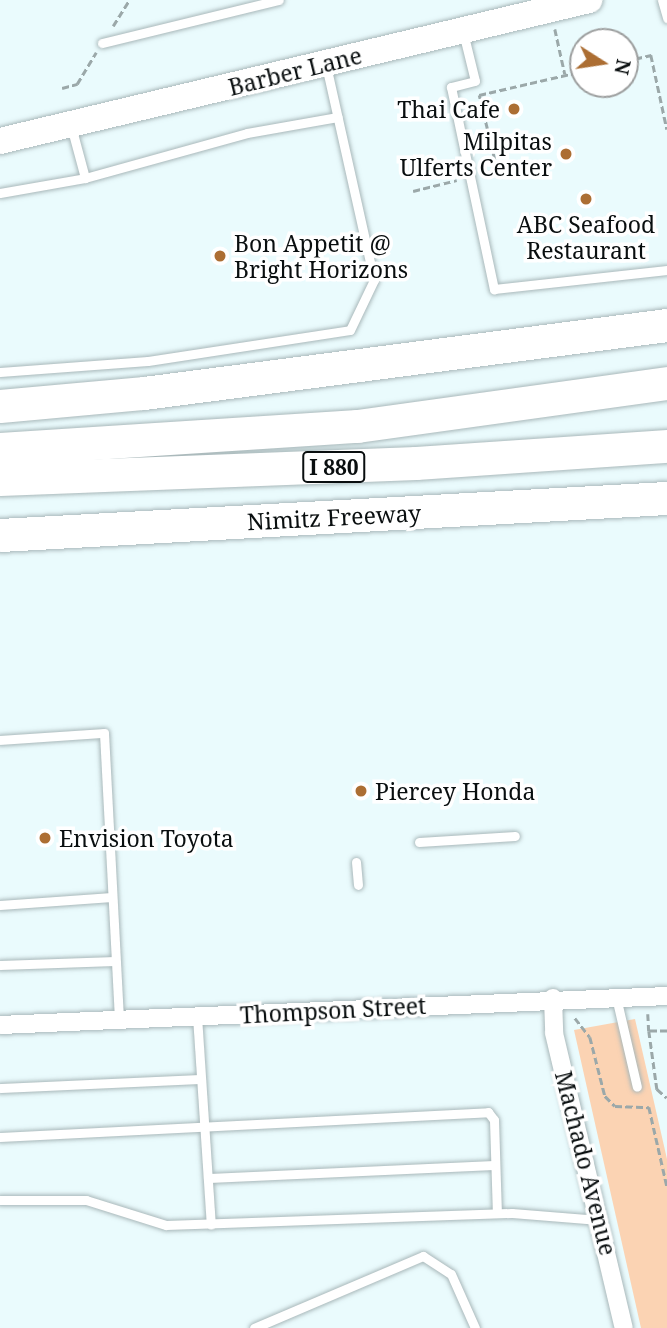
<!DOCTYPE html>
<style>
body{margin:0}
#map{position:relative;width:667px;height:1328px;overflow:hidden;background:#eafbfd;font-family:"Noto Serif",serif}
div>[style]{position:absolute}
.green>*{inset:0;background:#fbd3b3}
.path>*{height:2.5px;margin-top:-1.25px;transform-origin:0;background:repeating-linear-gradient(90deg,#9ba8a9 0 7px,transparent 0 10.5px)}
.roads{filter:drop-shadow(0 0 2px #a9b8ba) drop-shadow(0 0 2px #a9b8ba)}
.lane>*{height:9px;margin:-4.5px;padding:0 4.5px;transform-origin:4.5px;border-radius:4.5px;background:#fff}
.street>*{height:18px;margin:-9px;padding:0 9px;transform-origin:9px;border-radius:9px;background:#fff}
.secondary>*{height:26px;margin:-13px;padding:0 13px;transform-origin:13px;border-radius:13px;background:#fff}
.highway>*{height:33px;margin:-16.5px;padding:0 16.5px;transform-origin:16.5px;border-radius:16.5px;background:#fff}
.dots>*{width:19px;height:19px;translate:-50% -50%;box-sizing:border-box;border:4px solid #fff;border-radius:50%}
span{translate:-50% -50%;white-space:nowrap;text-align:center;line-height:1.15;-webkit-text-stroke:7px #fff;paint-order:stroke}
.shield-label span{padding:2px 5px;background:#fff;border:2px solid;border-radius:5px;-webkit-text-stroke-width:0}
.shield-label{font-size:21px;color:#090e0f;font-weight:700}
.street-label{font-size:23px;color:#090e0f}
.poi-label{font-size:23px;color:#090e0f}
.right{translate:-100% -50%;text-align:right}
.left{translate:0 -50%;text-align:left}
.north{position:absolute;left:569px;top:28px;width:70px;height:70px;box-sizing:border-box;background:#fff;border:2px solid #9d9f9f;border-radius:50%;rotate:102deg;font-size:19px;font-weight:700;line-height:28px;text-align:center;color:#090e0f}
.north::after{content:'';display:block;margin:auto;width:24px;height:32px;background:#ac6e33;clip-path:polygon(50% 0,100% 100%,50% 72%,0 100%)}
</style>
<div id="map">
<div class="green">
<i style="clip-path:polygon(635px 1019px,667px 1159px,667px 1328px,641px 1328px,574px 1030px)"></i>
</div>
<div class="path">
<i style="left:113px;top:26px;width:31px;rotate:-58deg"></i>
<i style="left:555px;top:29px;width:46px;rotate:77.5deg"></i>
<i style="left:625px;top:61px;width:27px;rotate:-13deg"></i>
<i style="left:651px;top:55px;width:76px;rotate:77.8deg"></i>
<i style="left:62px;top:88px;width:16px;rotate:-15deg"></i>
<i style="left:77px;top:84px;width:37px;rotate:-59deg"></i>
<i style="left:484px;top:173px;width:13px;rotate:-13deg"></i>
<i style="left:497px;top:170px;width:77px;rotate:-103.5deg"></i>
<i style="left:479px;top:95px;width:107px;rotate:-13deg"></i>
<i style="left:413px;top:191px;width:45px;rotate:-14deg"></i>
<i style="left:648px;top:1014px;width:17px;rotate:87deg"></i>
<i style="left:575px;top:1018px;width:24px;rotate:52deg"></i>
<i style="left:590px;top:1037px;width:61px;rotate:75.7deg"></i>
<i style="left:605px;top:1096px;width:14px;rotate:45deg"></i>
<i style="left:615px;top:1106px;width:34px;rotate:2deg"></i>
<i style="left:649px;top:1107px;width:81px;rotate:77.2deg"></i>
<i style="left:667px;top:1031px;width:18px;rotate:180deg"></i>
<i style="left:649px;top:1031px;width:59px;rotate:82.1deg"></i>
<i style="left:657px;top:1089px;width:13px;rotate:42deg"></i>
</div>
<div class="roads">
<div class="lane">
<i style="left:662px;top:0;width:19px;rotate:74deg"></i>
<i style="left:463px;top:32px;width:50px;rotate:76.2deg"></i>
<i style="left:475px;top:81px;width:25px;rotate:166deg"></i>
<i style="left:451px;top:87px;width:207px;rotate:78deg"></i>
<i style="left:494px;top:289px;width:174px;rotate:-6.3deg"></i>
<i style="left:102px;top:43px;width:182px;rotate:-13.7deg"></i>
<i style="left:71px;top:126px;width:54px;rotate:74.9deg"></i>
<i style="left:0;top:193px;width:86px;rotate:-10deg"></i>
<i style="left:85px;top:178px;width:168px;rotate:-15.5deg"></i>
<i style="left:247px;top:133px;width:92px;rotate:-10deg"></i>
<i style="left:0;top:372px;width:148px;rotate:-4.3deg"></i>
<i style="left:148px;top:361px;width:204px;rotate:-8.7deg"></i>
<i style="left:350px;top:330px;width:55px;rotate:-64.4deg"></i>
<i style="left:374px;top:280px;width:220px;rotate:-102.6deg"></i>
<i style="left:0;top:740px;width:104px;rotate:-3.9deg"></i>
<i style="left:104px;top:733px;width:286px;rotate:87deg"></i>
<i style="left:419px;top:842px;width:96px;rotate:-3.6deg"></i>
<i style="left:356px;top:862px;width:23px;rotate:85deg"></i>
<i style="left:0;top:905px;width:112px;rotate:-4.1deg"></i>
<i style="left:0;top:965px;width:115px;rotate:-2deg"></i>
<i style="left:616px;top:997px;width:92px;rotate:76.9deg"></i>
<i style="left:197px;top:1016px;width:209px;rotate:86.2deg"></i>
<i style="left:0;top:1088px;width:201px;rotate:-2.6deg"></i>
<i style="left:0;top:1137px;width:489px;rotate:-2.9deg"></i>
<i style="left:488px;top:1112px;width:10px;rotate:53deg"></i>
<i style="left:494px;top:1120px;width:93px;rotate:88.2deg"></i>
<i style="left:208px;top:1178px;width:287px;rotate:-2.6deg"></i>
<i style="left:0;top:1200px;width:86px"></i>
<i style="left:86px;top:1200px;width:84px;rotate:17.4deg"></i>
<i style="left:166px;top:1225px;width:346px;rotate:-2deg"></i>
<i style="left:512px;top:1213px;width:87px;rotate:4.6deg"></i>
<i style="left:254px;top:1328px;width:184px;rotate:-23.1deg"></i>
<i style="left:423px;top:1256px;width:33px;rotate:33deg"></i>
<i style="left:451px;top:1274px;width:59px;rotate:66deg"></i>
</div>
<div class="street">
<i style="left:553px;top:998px;width:35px;rotate:88deg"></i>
<i style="left:554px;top:1033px;width:303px;rotate:76.7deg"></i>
<i style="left:0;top:1025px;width:668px;rotate:-2.49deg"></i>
</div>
<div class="secondary">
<i style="left:0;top:141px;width:606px;rotate:-13.46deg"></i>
</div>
<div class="highway">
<i style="left:0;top:406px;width:145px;rotate:-5.2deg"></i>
<i style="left:144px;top:393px;width:527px;rotate:-7.41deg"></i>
<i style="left:0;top:449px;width:358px;rotate:-3.7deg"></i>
<i style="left:357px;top:426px;width:313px;rotate:-7.9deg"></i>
<i style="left:0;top:479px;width:416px;rotate:-2.2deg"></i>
<i style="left:416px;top:463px;width:252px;rotate:-3.9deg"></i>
<i style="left:0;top:535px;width:668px;rotate:-3.18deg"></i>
</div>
</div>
<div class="dots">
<i style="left:514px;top:109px;background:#ac6e33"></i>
<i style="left:566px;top:154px;background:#ac6e33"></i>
<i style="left:586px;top:199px;background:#ac6e33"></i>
<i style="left:220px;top:256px;background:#ac6e33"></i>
<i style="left:361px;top:791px;background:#ac6e33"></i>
<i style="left:45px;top:838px;background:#ac6e33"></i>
</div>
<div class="shield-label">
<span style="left:334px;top:467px">I 880</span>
</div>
<div class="street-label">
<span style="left:295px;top:71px;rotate:-14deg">Barber Lane</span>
<span style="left:334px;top:517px;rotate:-3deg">Nimitz Freeway</span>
<span style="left:333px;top:1010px;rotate:-3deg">Thompson Street</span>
<span style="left:586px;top:1163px;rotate:76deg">Machado Avenue</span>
</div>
<div class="poi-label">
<span class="right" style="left:500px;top:109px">Thai Cafe</span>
<span class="right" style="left:552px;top:154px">Milpitas<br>Ulferts Center</span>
<span style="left:586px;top:237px">ABC Seafood<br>Restaurant</span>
<span class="left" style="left:234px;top:256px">Bon Appetit @<br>Bright Horizons</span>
<span class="left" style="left:375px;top:791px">Piercey Honda</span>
<span class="left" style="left:59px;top:838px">Envision Toyota</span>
</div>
<div class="north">N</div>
</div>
